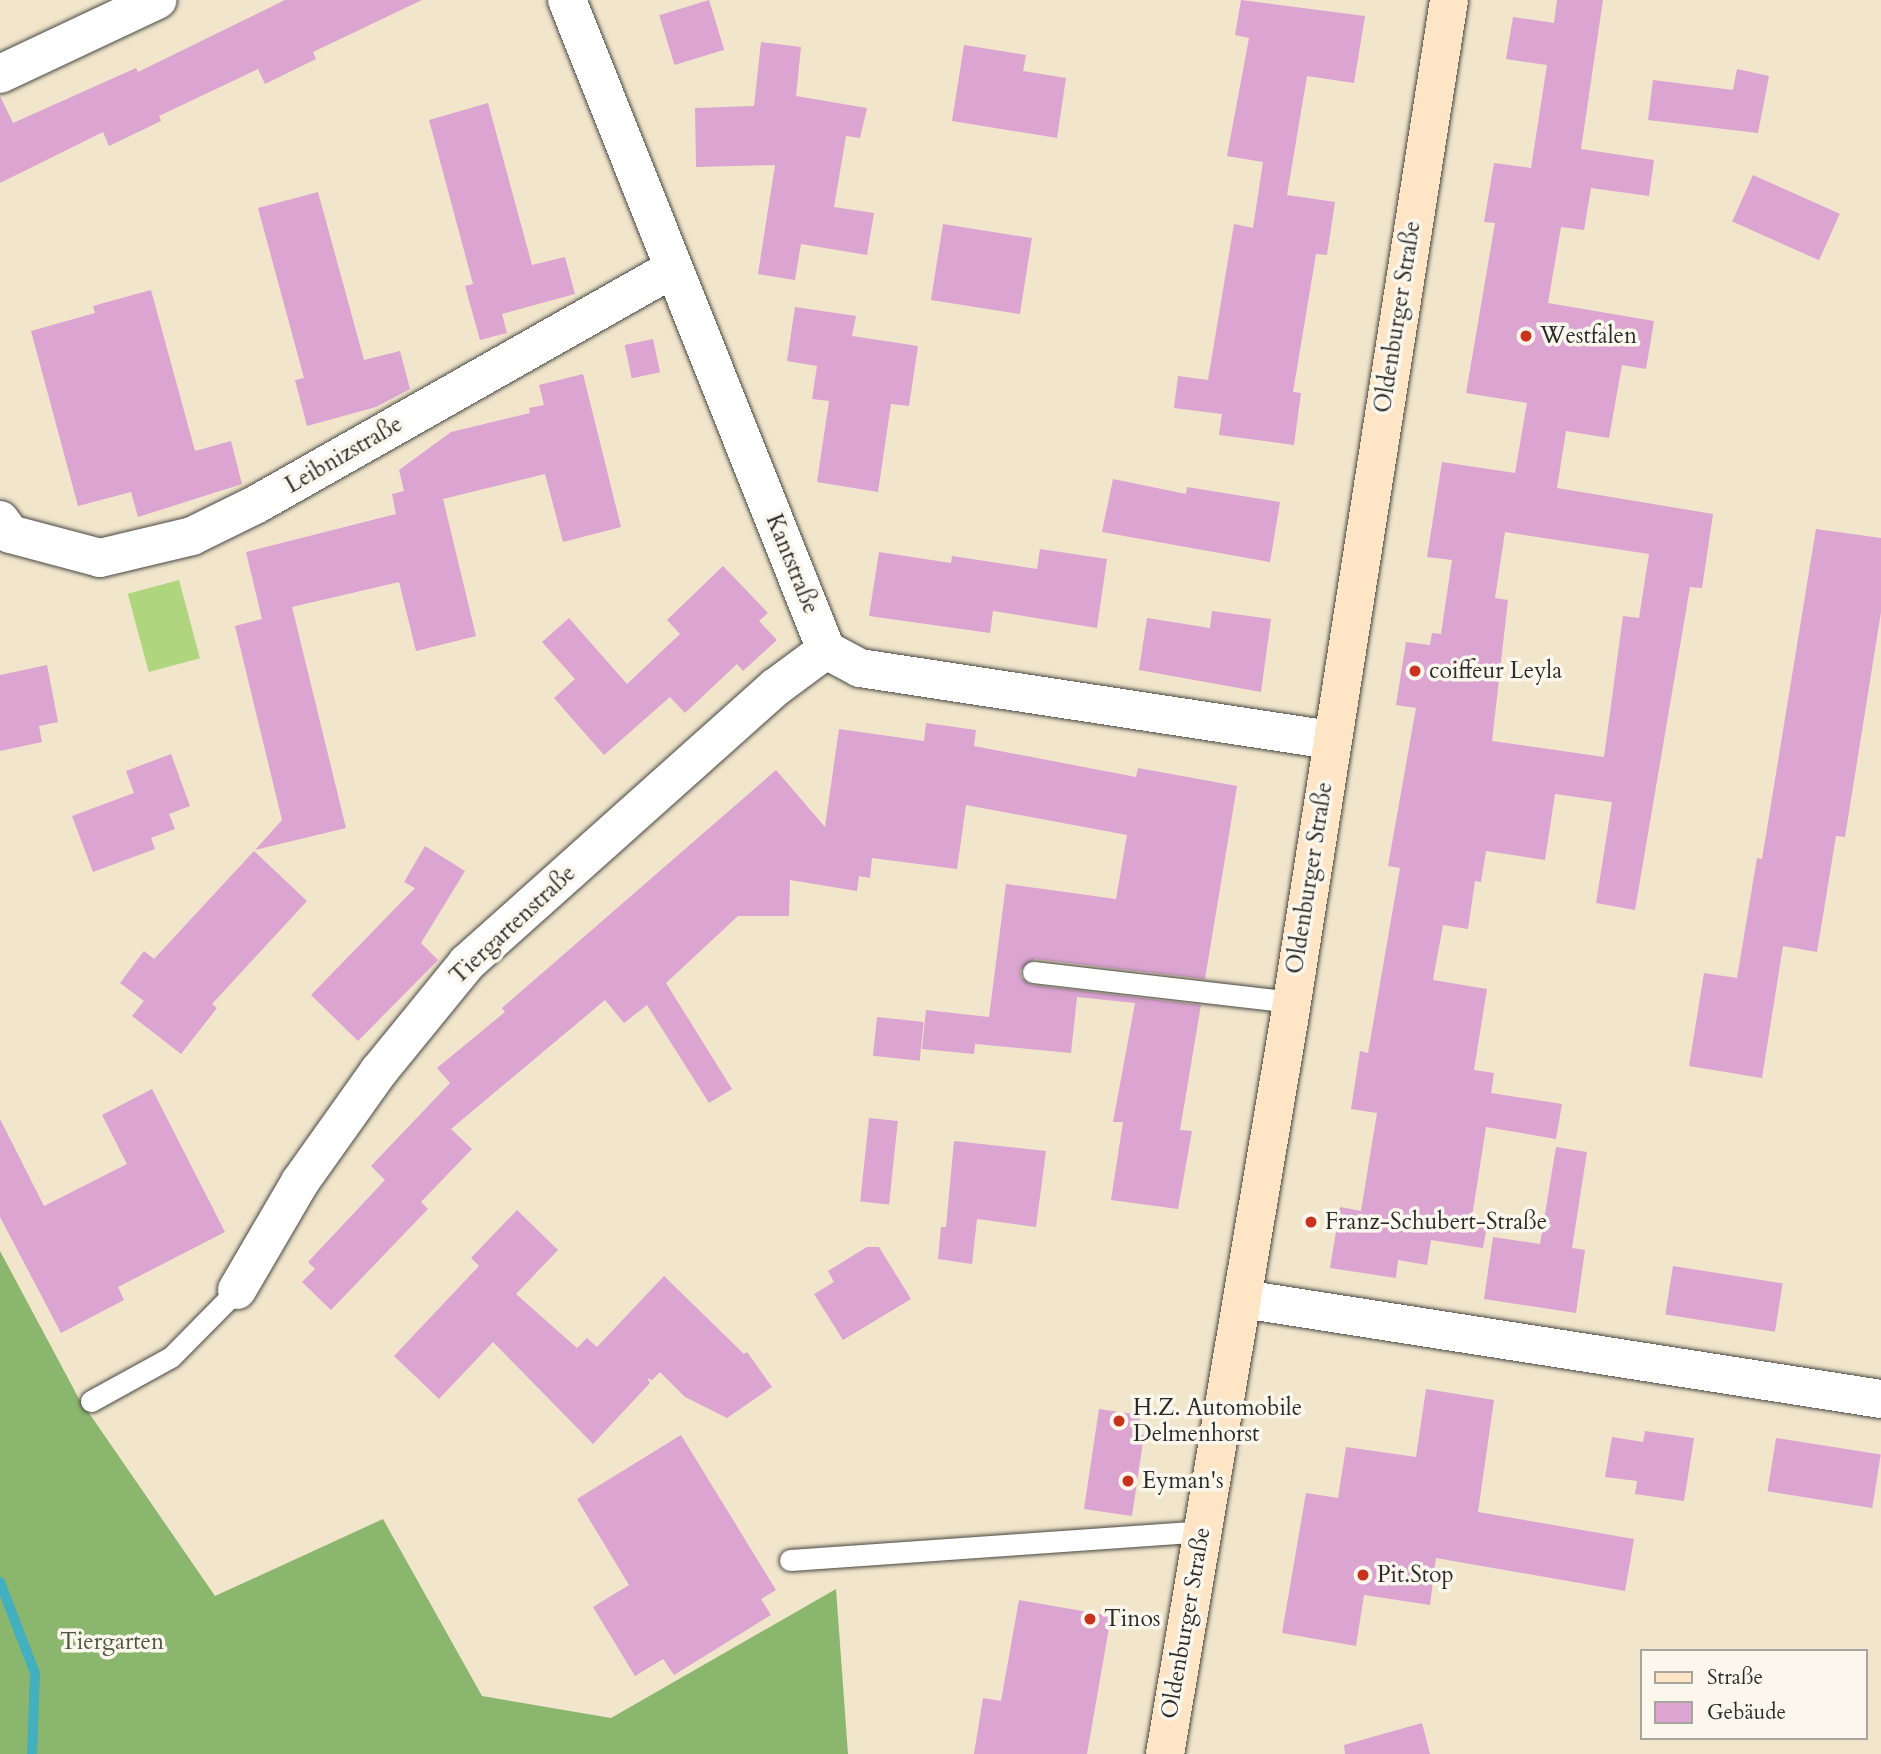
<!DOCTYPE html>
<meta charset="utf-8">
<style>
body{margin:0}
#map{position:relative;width:1881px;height:1754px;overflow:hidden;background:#f1e6cc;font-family:Cardo,serif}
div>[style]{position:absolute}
.green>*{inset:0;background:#afd57e;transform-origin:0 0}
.forest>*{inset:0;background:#8bb66d}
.stream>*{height:10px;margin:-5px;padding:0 5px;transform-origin:5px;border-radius:5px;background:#42b0be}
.building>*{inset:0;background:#dba4d1;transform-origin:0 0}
.roads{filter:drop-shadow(0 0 2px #494743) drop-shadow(0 0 2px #494743)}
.lane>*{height:21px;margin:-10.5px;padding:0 10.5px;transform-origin:10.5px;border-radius:10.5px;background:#fff}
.street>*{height:38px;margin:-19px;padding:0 19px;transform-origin:19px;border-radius:19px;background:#fff}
.secondary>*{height:38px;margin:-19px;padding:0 19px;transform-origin:19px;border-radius:19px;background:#fde5c5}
.dots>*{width:19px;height:19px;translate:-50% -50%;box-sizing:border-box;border:4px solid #fbf7ec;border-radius:50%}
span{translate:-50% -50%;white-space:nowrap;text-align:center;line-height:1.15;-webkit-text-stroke:7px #fbf7ec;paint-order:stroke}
.street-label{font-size:23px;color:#2b2b2b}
.poi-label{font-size:23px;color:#2b2b2b}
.left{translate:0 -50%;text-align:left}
.park-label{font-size:23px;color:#4c5640}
.legend{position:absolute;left:1640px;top:1649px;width:228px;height:91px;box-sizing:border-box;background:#fbf7ec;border:2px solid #a8a59f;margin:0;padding:9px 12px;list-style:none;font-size:21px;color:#2b2b2b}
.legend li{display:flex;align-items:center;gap:14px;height:35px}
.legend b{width:35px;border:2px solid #a8a59f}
</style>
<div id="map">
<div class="green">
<i style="left:179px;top:580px;width:81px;height:53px;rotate:75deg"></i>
</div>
<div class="forest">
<i style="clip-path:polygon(0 1251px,78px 1397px,215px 1596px,383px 1519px,482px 1696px,611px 1718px,836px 1589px,848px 1754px,0 1754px)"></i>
</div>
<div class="stream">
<i style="left:0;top:1582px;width:97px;rotate:69deg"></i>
<i style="left:35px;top:1673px;width:81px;rotate:92.1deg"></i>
</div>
<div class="building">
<i style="clip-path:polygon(285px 0,422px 0,313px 52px,316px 59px,265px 84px,258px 69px,159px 116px,161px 121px,109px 146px,103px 132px,0 183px,0 96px,13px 123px,136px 68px,138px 72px)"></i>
<i style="left:709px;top:0;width:52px;height:52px;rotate:73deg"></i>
<i style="clip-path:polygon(1241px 0,1365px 16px,1354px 83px,1307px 76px,1287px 195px,1335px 202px,1327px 255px,1316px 254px,1293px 392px,1301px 393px,1294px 445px,1219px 435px,1222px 414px,1174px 408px,1178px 376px,1208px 380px,1234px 224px,1253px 228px,1263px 162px,1227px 156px,1249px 38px,1235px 35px)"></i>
<i style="clip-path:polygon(evenodd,1557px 0,1603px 0,1581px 149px,1654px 160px,1649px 196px,1591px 188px,1584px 230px,1561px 227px,1548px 303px,1654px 321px,1646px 369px,1622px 365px,1609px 438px,1566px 431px,1557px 488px,1713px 514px,1702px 588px,1690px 587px,1635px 910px,1596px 903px,1612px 802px,1555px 794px,1545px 860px,1486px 851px,1481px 882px,1475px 881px,1468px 929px,1443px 925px,1433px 980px,1487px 989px,1474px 1070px,1494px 1073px,1491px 1093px,1562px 1104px,1556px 1139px,1486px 1127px,1472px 1217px,1488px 1220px,1483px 1248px,1431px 1240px,1427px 1265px,1398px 1260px,1396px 1278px,1330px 1268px,1340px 1207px,1361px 1211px,1377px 1113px,1351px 1109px,1360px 1051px,1368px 1053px,1400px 868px,1388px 866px,1416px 708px,1396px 705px,1406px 642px,1430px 645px,1432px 633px,1441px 634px,1452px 560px,1427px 557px,1442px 462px,1515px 473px,1527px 403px,1466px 393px,1495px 223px,1484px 222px,1494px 163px,1531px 168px,1547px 65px,1506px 59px,1513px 17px,1554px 23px,1557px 0,1505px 532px,1649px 554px,1639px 618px,1623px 616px,1604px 757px,1492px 741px,1508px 600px,1495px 598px,1505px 532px)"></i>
<i style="clip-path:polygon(761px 42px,801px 47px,796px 96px,867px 108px,860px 138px,846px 136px,834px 207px,874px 213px,867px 255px,801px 244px,795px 280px,758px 274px,775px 165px,696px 167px,695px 108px,754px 106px)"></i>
<i style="clip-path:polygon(964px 45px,1026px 55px,1023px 71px,1066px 78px,1057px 138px,952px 121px)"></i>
<i style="clip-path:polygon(1737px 69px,1769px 76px,1758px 133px,1648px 120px,1653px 80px,1733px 90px)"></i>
<i style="clip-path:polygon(488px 103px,532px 265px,565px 257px,575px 294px,502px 314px,507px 333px,480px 340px,465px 286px,473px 284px,429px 120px)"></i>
<i style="left:1753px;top:175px;width:95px;height:51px;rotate:24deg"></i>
<i style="clip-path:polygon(318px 192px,364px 360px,400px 351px,410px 389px,376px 407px,307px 426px,295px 380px,304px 378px,258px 208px)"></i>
<i style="left:943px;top:224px;width:90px;height:77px;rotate:9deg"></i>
<i style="clip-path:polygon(151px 290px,195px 451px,231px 441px,242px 484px,138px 517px,131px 492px,78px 506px,31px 331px,95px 313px,93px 306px)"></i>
<i style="clip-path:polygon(795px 307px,856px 316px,852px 336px,918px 346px,909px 406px,891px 404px,878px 492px,817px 482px,829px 401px,812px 399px,817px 366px,787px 361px)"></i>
<i style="left:653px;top:339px;width:34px;height:29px;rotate:78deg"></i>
<i style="clip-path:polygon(583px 374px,621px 527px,563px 542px,545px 474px,443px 499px,476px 636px,416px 651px,399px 582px,292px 607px,346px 828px,255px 850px,282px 820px,235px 626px,262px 619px,246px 552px,396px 514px,392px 494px,404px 491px,399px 470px,451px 432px,530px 413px,529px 408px,544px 405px,539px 385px)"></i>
<i style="clip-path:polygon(1113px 479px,1186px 494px,1187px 487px,1280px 502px,1270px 562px,1102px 532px)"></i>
<i style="clip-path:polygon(1816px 529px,1881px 538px,1881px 612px,1845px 837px,1836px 836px,1817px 952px,1783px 946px,1762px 1078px,1689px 1066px,1704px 973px,1737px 978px,1757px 858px,1762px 859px)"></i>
<i style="clip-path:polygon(1040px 549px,1107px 559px,1097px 628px,993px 611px,990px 633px,869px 616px,879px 552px,951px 563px,952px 556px,1037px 569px)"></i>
<i style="clip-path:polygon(723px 566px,768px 613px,759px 621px,777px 640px,743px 671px,737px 664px,685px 713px,670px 697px,604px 755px,554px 698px,575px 679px,542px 642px,569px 618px,627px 684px,680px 634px,667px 620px)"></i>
<i style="clip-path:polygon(1212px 611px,1271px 619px,1261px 692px,1139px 670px,1147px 618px,1210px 628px)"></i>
<i style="clip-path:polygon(47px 665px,58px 722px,39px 726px,42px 742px,0 751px,0 675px)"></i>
<i style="clip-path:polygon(926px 723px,976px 730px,974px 746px,1136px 777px,1138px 768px,1237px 786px,1205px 979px,1035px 959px,1020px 970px,1021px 978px,1031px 985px,1201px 1005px,1180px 1130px,1192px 1131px,1178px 1209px,1111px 1200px,1123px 1122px,1113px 1122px,1135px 1003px,1077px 997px,1071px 1053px,975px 1044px,974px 1054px,922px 1049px,926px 1010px,989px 1017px,1006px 884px,1116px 899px,1127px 835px,966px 805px,957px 869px,872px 858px,870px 878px,859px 876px,857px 891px,790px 880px,789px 916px,738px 916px,666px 983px,732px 1089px,709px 1103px,647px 1005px,624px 1023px,605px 1000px,451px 1129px,472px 1149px,421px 1202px,428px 1209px,331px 1310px,302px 1282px,315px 1269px,308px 1262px,385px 1180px,371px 1166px,450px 1083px,437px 1068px,505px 1012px,502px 1008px,776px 770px,825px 827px,839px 729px,924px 741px)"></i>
<i style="clip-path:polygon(171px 754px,190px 806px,169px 814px,175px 829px,151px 838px,155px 849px,93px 872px,72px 816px,134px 793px,126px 771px)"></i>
<i style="clip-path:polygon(425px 846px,465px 871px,421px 943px,438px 960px,358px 1041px,311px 995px,415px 888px,404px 882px)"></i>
<i style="clip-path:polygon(254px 851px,307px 901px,212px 1004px,217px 1008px,181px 1054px,132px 1016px,144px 1001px,120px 983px,144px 951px,154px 959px)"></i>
<i style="left:877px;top:1017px;width:47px;height:39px;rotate:6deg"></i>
<i style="clip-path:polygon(152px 1089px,225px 1232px,118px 1287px,124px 1300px,61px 1333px,0 1217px,0 1119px,44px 1206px,127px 1164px,102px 1115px)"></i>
<i style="left:869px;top:1118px;width:29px;height:84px;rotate:6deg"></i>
<i style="clip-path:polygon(954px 1141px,1046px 1151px,1036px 1227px,977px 1219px,972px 1264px,938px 1259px,941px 1227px,946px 1227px)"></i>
<i style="clip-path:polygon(1556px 1147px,1587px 1152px,1572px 1248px,1585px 1250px,1576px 1313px,1484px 1299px,1493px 1237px,1540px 1244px)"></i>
<i style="clip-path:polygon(517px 1210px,558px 1250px,516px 1294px,577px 1348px,587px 1338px,597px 1347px,664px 1276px,744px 1354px,747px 1352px,772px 1387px,727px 1418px,685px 1397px,660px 1372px,652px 1380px,647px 1378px,650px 1383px,593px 1444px,493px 1342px,439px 1399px,394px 1356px,479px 1266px,471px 1258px)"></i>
<i style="clip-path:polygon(867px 1247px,879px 1247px,911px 1299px,843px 1340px,814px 1294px,834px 1282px,828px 1271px)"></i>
<i style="left:1673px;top:1266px;width:111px;height:49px;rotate:9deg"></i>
<i style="clip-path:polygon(1426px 1389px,1494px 1400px,1478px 1512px,1634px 1539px,1625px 1591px,1436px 1558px,1430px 1605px,1364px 1595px,1356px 1646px,1282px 1633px,1306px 1493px,1338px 1498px,1346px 1447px,1416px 1457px)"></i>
<i style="clip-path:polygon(1099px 1409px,1141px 1415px,1138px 1434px,1144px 1435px,1132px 1516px,1084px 1509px)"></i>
<i style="clip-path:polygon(1645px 1431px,1694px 1438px,1684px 1501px,1635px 1494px,1637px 1481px,1605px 1477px,1612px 1437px,1643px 1442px)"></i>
<i style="clip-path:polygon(681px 1435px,776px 1590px,761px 1599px,771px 1615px,674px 1675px,663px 1659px,635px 1676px,593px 1607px,629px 1585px,577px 1499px)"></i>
<i style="left:1776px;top:1438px;width:106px;height:54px;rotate:9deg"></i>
<i style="clip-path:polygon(1019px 1600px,1111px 1616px,1087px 1754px,974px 1754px,983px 1698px,1001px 1701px)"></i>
<i style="clip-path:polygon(1422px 1723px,1430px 1754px,1345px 1754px,1344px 1745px)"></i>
</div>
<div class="roads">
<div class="lane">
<i style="left:1033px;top:972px;width:261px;rotate:6.6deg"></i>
<i style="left:91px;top:1401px;width:91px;rotate:-28.8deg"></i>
<i style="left:171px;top:1357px;width:94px;rotate:-45.4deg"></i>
<i style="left:790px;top:1560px;width:413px;rotate:-4deg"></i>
</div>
<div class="street">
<i style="left:567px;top:0;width:700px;rotate:68.27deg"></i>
<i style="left:826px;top:650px;width:38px;rotate:28deg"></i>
<i style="left:860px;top:668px;width:476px;rotate:8.7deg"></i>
<i style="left:0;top:74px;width:174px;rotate:-25.2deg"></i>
<i style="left:0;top:520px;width:17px;rotate:54deg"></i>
<i style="left:10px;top:534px;width:93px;rotate:14.9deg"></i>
<i style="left:100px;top:558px;width:95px;rotate:-13.4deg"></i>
<i style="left:192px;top:536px;width:72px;rotate:-26.2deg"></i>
<i style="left:257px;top:504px;width:478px;rotate:-29.5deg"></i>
<i style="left:237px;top:1290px;width:125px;rotate:-59.7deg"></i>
<i style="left:300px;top:1182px;width:136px;rotate:-54.6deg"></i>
<i style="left:379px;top:1071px;width:139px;rotate:-50.8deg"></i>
<i style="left:467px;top:963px;width:414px;rotate:-41.8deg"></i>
<i style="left:776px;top:687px;width:62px;rotate:-36.5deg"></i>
<i style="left:1243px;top:1299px;width:646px;rotate:8.91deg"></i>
</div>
<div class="secondary">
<i style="left:1165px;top:1754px;width:743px;rotate:-80.4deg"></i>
<i style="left:1289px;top:1021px;width:1033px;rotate:-81.09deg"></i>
</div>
</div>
<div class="dots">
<i style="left:1526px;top:336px;background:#c8321e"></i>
<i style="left:1415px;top:671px;background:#c8321e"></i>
<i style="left:1311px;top:1222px;background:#c8321e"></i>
<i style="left:1119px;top:1421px;background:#c8321e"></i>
<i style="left:1128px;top:1481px;background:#c8321e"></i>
<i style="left:1363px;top:1575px;background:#c8321e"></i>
<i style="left:1090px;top:1619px;background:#c8321e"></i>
</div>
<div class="street-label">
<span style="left:1398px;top:317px;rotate:-81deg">Oldenburger Straße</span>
<span style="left:344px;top:455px;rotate:-30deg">Leibnizstraße</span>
<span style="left:792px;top:564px;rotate:68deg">Kantstraße</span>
<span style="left:1310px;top:878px;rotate:-81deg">Oldenburger Straße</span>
<span style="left:513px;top:925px;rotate:-43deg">Tiergartenstraße</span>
<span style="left:1186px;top:1623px;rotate:-80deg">Oldenburger Straße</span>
</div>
<div class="poi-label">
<span class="left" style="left:1540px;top:336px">Westfalen</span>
<span class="left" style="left:1429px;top:671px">coiffeur Leyla</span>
<span class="left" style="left:1325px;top:1222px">Franz-Schubert-Straße</span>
<span class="left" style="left:1133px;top:1421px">H.Z. Automobile<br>Delmenhorst</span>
<span class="left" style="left:1142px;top:1481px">Eyman's</span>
<span class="left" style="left:1377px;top:1575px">Pit.Stop</span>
<span class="left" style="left:1104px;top:1619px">Tinos</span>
</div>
<div class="park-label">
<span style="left:112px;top:1642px">Tiergarten</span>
</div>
<ul class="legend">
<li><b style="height:9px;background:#fde5c5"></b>Straße</li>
<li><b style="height:19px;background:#dba4d1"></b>Gebäude</li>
</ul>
</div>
